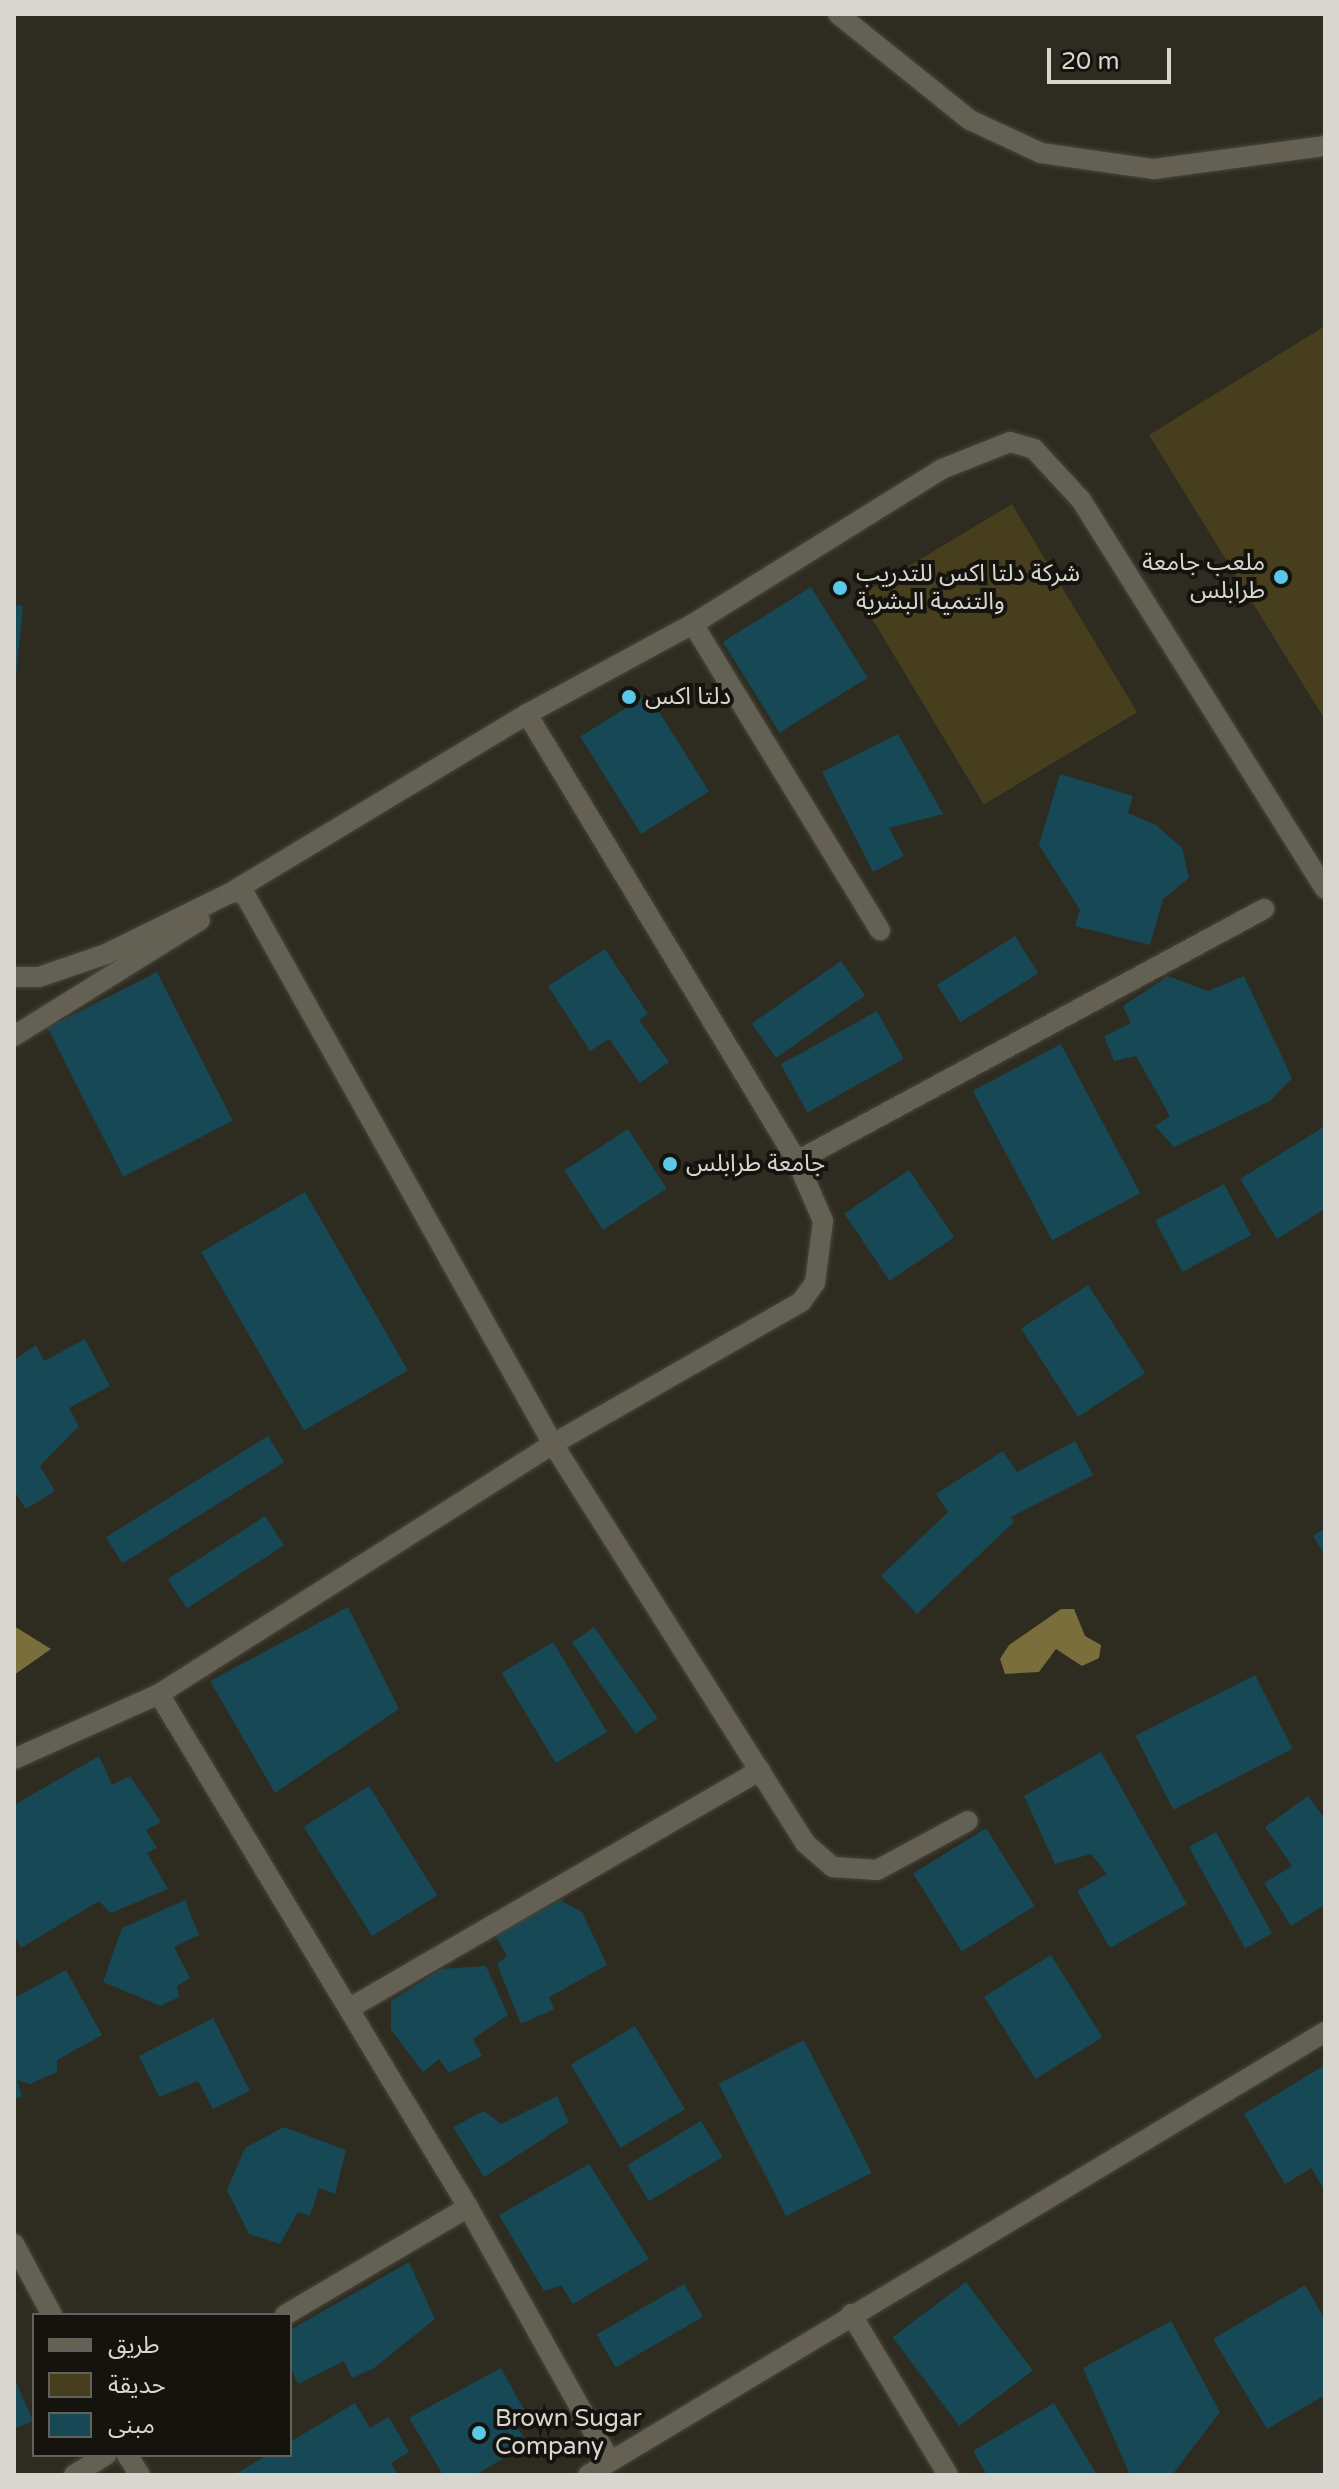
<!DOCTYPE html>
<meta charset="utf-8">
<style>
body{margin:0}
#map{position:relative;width:1339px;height:2489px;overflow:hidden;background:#2e2b20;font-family:"Varela Round","Noto Sans Arabic",sans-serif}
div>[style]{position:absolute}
.green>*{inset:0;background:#463e1c;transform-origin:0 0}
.water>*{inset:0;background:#7a6e3c}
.building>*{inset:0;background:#164855;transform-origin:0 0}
.roads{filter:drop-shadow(0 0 2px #48463c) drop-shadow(0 0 2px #48463c)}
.minor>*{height:20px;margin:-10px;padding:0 10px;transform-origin:10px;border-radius:10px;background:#646154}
.dots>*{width:22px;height:22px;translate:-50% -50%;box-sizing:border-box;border:4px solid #15130e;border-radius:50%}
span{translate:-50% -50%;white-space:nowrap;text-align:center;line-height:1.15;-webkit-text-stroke:8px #15130e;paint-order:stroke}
.poi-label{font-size:24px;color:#d7d6cf}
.right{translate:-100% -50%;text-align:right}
.left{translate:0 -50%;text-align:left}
.frame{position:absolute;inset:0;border:16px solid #d7d6cf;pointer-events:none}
.legend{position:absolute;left:32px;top:2313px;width:260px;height:144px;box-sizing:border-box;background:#15130e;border:2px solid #63615b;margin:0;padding:10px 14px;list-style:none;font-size:24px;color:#d7d6cf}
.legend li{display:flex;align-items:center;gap:16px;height:40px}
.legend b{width:40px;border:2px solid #63615b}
.scale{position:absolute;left:1047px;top:48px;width:124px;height:36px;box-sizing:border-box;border:4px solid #d7d6cf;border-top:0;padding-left:10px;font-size:24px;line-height:28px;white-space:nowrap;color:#d7d6cf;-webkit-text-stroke:6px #15130e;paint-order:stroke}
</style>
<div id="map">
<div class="green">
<i style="clip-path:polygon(1325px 326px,1325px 720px,1149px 435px)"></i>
<i style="left:1012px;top:504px;width:243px;height:179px;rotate:59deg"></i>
</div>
<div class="water">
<i style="clip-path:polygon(1061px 1609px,1074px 1609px,1085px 1636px,1101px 1645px,1099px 1658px,1082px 1666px,1056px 1649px,1039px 1672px,1005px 1674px,1000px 1659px,1009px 1645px)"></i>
<i style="clip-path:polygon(14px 1626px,51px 1649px,14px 1675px)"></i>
</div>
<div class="building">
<i style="left:811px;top:587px;width:107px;height:104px;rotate:58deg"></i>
<i style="clip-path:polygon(14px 605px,23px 606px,16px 675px,14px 675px)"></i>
<i style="left:648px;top:694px;width:115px;height:80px;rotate:58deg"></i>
<i style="clip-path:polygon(898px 734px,943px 814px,889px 828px,904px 856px,873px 872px,822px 772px)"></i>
<i style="clip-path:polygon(1060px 774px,1133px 796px,1128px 813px,1156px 825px,1182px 848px,1189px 878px,1163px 899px,1150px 945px,1075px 926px,1080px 910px,1039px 845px)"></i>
<i style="left:1015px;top:936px;width:44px;height:92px;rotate:58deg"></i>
<i style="clip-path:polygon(605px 949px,648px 1014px,639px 1020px,669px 1062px,640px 1083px,609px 1039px,590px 1051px,548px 986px)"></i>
<i style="left:841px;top:961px;width:42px;height:109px;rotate:55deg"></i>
<i style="left:157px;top:972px;width:167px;height:123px;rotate:63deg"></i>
<i style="clip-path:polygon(1168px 976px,1208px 991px,1244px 976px,1292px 1078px,1270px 1101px,1174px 1147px,1155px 1126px,1170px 1116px,1136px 1056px,1114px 1061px,1104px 1036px,1131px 1023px,1123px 1006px)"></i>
<i style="left:877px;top:1011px;width:55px;height:110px;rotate:61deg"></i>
<i style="left:1061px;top:1044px;width:169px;height:100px;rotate:62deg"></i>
<i style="clip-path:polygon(1325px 1126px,1325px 1209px,1277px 1239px,1240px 1179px)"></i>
<i style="left:628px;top:1129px;width:71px;height:76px;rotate:57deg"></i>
<i style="left:909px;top:1170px;width:81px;height:78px;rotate:56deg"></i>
<i style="left:1224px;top:1184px;width:58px;height:78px;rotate:62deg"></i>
<i style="left:305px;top:1192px;width:206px;height:120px;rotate:60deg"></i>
<i style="left:1088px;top:1285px;width:105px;height:80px;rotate:57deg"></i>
<i style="clip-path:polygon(85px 1339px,110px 1386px,69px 1408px,79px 1426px,40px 1466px,55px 1491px,26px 1509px,14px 1491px,14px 1360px,36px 1345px,44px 1361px)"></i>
<i style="left:268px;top:1436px;width:31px;height:191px;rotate:58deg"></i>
<i style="clip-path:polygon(1075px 1441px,1093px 1475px,1011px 1517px,1014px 1522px,917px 1614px,881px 1576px,948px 1512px,936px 1494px,1003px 1451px,1017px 1472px)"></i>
<i style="left:265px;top:1516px;width:35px;height:116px;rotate:57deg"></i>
<i style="clip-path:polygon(1325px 1528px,1325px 1556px,1313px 1536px)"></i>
<i style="clip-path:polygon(348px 1607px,399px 1709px,275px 1793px,210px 1681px)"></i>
<i style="left:594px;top:1627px;width:111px;height:27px;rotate:55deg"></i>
<i style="left:553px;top:1642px;width:105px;height:60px;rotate:59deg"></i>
<i style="left:1255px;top:1675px;width:83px;height:134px;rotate:63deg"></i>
<i style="clip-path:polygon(1101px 1752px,1187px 1904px,1110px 1948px,1077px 1891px,1107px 1874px,1091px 1854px,1055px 1864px,1024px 1796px)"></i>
<i style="clip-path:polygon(99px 1756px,112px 1785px,130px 1776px,161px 1822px,146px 1830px,157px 1848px,147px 1853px,168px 1889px,111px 1913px,99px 1901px,21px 1948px,14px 1934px,14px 1805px)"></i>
<i style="left:369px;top:1786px;width:129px;height:77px;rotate:58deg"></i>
<i style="clip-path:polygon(1308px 1796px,1325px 1819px,1325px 1905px,1291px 1926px,1264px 1883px,1292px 1866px,1265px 1827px)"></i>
<i style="left:986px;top:1828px;width:92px;height:86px;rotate:58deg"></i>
<i style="left:1216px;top:1832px;width:116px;height:31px;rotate:61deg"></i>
<i style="clip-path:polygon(185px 1900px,199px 1935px,174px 1947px,190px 1978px,177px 1986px,179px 1997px,161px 2006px,103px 1982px,122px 1928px)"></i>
<i style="clip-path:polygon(560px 1900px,582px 1912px,607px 1965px,549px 1997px,554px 2009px,521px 2024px,497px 1964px,507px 1956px,495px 1935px)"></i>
<i style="left:1051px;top:1955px;width:97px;height:79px;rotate:58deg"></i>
<i style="clip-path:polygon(486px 1966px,508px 2015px,473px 2039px,482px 2056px,449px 2073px,439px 2059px,423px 2072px,391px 2030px,391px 2001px,441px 1969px)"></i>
<i style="clip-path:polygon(66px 1970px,102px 2035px,57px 2060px,57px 2072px,30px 2084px,17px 2080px,22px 2096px,14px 2099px,14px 1998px)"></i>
<i style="clip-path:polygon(213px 2018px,250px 2091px,213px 2109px,198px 2081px,159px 2097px,139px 2056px)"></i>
<i style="left:635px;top:2026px;width:97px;height:75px;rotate:59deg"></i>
<i style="left:804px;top:2040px;width:149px;height:96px;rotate:63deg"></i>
<i style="clip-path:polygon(1325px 2065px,1325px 2191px,1311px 2168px,1285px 2184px,1244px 2114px)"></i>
<i style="clip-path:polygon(557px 2096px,569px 2122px,484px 2177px,453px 2127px,484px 2111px,501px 2124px)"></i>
<i style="left:701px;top:2121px;width:42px;height:86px;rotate:59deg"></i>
<i style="clip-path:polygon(284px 2127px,346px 2150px,335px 2194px,319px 2188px,310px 2216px,298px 2212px,280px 2244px,249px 2234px,227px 2190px,245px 2148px)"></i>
<i style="clip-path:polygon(589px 2164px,649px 2259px,573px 2304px,561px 2285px,544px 2291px,499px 2215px)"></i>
<i style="clip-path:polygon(409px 2262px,435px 2319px,374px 2368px,352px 2378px,344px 2361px,298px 2384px,290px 2366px,290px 2330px)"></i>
<i style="left:966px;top:2282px;width:111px;height:92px;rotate:53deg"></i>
<i style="left:684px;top:2284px;width:38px;height:101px;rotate:60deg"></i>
<i style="clip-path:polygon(1305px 2285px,1325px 2319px,1325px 2395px,1267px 2429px,1213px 2339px)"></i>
<i style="clip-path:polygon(1171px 2321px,1220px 2412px,1172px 2475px,1130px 2475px,1083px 2368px)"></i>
<i style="clip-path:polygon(501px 2368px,527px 2415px,514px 2422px,528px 2444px,475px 2475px,443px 2475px,409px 2418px)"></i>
<i style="clip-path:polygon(14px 2377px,33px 2421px,14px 2429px)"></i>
<i style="clip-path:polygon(355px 2403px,370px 2428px,389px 2417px,409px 2452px,391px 2463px,398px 2475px,234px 2475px,267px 2455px,290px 2455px,290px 2442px)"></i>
<i style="clip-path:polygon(1054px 2403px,1097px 2475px,987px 2475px,973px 2451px)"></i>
</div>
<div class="roads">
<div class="minor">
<i style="left:838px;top:14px;width:169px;rotate:38.8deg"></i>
<i style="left:970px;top:120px;width:78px;rotate:24.9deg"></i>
<i style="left:1041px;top:153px;width:114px;rotate:8.1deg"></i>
<i style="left:1154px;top:169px;width:173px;rotate:-7.7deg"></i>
<i style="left:693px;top:624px;width:359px;rotate:58.6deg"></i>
<i style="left:232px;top:892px;width:12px;rotate:5deg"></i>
<i style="left:244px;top:893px;width:632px;rotate:60.72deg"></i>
<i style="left:553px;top:1444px;width:472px;rotate:57.7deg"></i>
<i style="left:805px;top:1843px;width:37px;rotate:41deg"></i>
<i style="left:833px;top:1867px;width:44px;rotate:3.9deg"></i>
<i style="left:877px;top:1870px;width:103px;rotate:-28.3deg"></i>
<i style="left:14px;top:977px;width:25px"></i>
<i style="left:39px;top:977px;width:71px;rotate:-18.9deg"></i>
<i style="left:106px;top:954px;width:140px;rotate:-26.2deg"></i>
<i style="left:232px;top:892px;width:345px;rotate:-31.1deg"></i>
<i style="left:527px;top:714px;width:189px;rotate:-28.5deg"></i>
<i style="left:693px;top:624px;width:293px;rotate:-31.9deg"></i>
<i style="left:942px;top:469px;width:73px;rotate:-21.7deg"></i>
<i style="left:1010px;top:442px;width:25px;rotate:16deg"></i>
<i style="left:1034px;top:449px;width:69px;rotate:47.3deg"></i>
<i style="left:1081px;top:500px;width:459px;rotate:57.9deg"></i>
<i style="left:14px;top:1036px;width:219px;rotate:-31.9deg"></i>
<i style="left:797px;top:1161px;width:531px;rotate:-28.35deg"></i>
<i style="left:159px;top:1694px;width:599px;rotate:58.94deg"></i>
<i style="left:468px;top:2207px;width:289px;rotate:60.8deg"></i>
<i style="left:14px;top:1759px;width:159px;rotate:-24.1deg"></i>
<i style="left:159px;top:1694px;width:467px;rotate:-32.4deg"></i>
<i style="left:553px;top:1444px;width:286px;rotate:-29.8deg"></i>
<i style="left:801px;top:1302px;width:24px;rotate:-54deg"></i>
<i style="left:815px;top:1283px;width:63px;rotate:-82.6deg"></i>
<i style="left:823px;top:1221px;width:65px;rotate:-113.4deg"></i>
<i style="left:797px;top:1161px;width:522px;rotate:-121.13deg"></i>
<i style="left:350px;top:2008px;width:474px;rotate:-30.1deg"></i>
<i style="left:14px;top:2244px;width:81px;rotate:61.8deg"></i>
<i style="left:851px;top:2314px;width:188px;rotate:58.9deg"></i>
<i style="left:285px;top:2315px;width:212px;rotate:-30.5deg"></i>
<i style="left:127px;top:2455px;width:24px;rotate:57deg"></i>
<i style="left:74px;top:2475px;width:38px;rotate:-32deg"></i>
<i style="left:588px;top:2475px;width:860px;rotate:-31.01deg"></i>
</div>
</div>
<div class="dots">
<i style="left:1281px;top:577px;background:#5ac8e6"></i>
<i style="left:840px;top:588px;background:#5ac8e6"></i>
<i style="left:629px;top:697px;background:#5ac8e6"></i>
<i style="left:670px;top:1164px;background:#5ac8e6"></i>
<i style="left:479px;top:2433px;background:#5ac8e6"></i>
</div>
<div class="poi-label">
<span class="right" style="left:1265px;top:577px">ملعب جامعة<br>طرابلس</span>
<span class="left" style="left:856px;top:588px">شركة دلتا اكس للتدريب<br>والتنمية البشرية</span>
<span class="left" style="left:645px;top:697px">دلتا اكس</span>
<span class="left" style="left:686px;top:1164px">جامعة طرابلس</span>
<span class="left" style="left:495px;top:2433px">Brown Sugar<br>Company</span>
</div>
<div class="frame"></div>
<ul class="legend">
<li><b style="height:10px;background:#646154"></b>طريق</li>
<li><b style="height:22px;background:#463e1c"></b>حديقة</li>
<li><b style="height:22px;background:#164855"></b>مبنى</li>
</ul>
<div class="scale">20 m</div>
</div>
